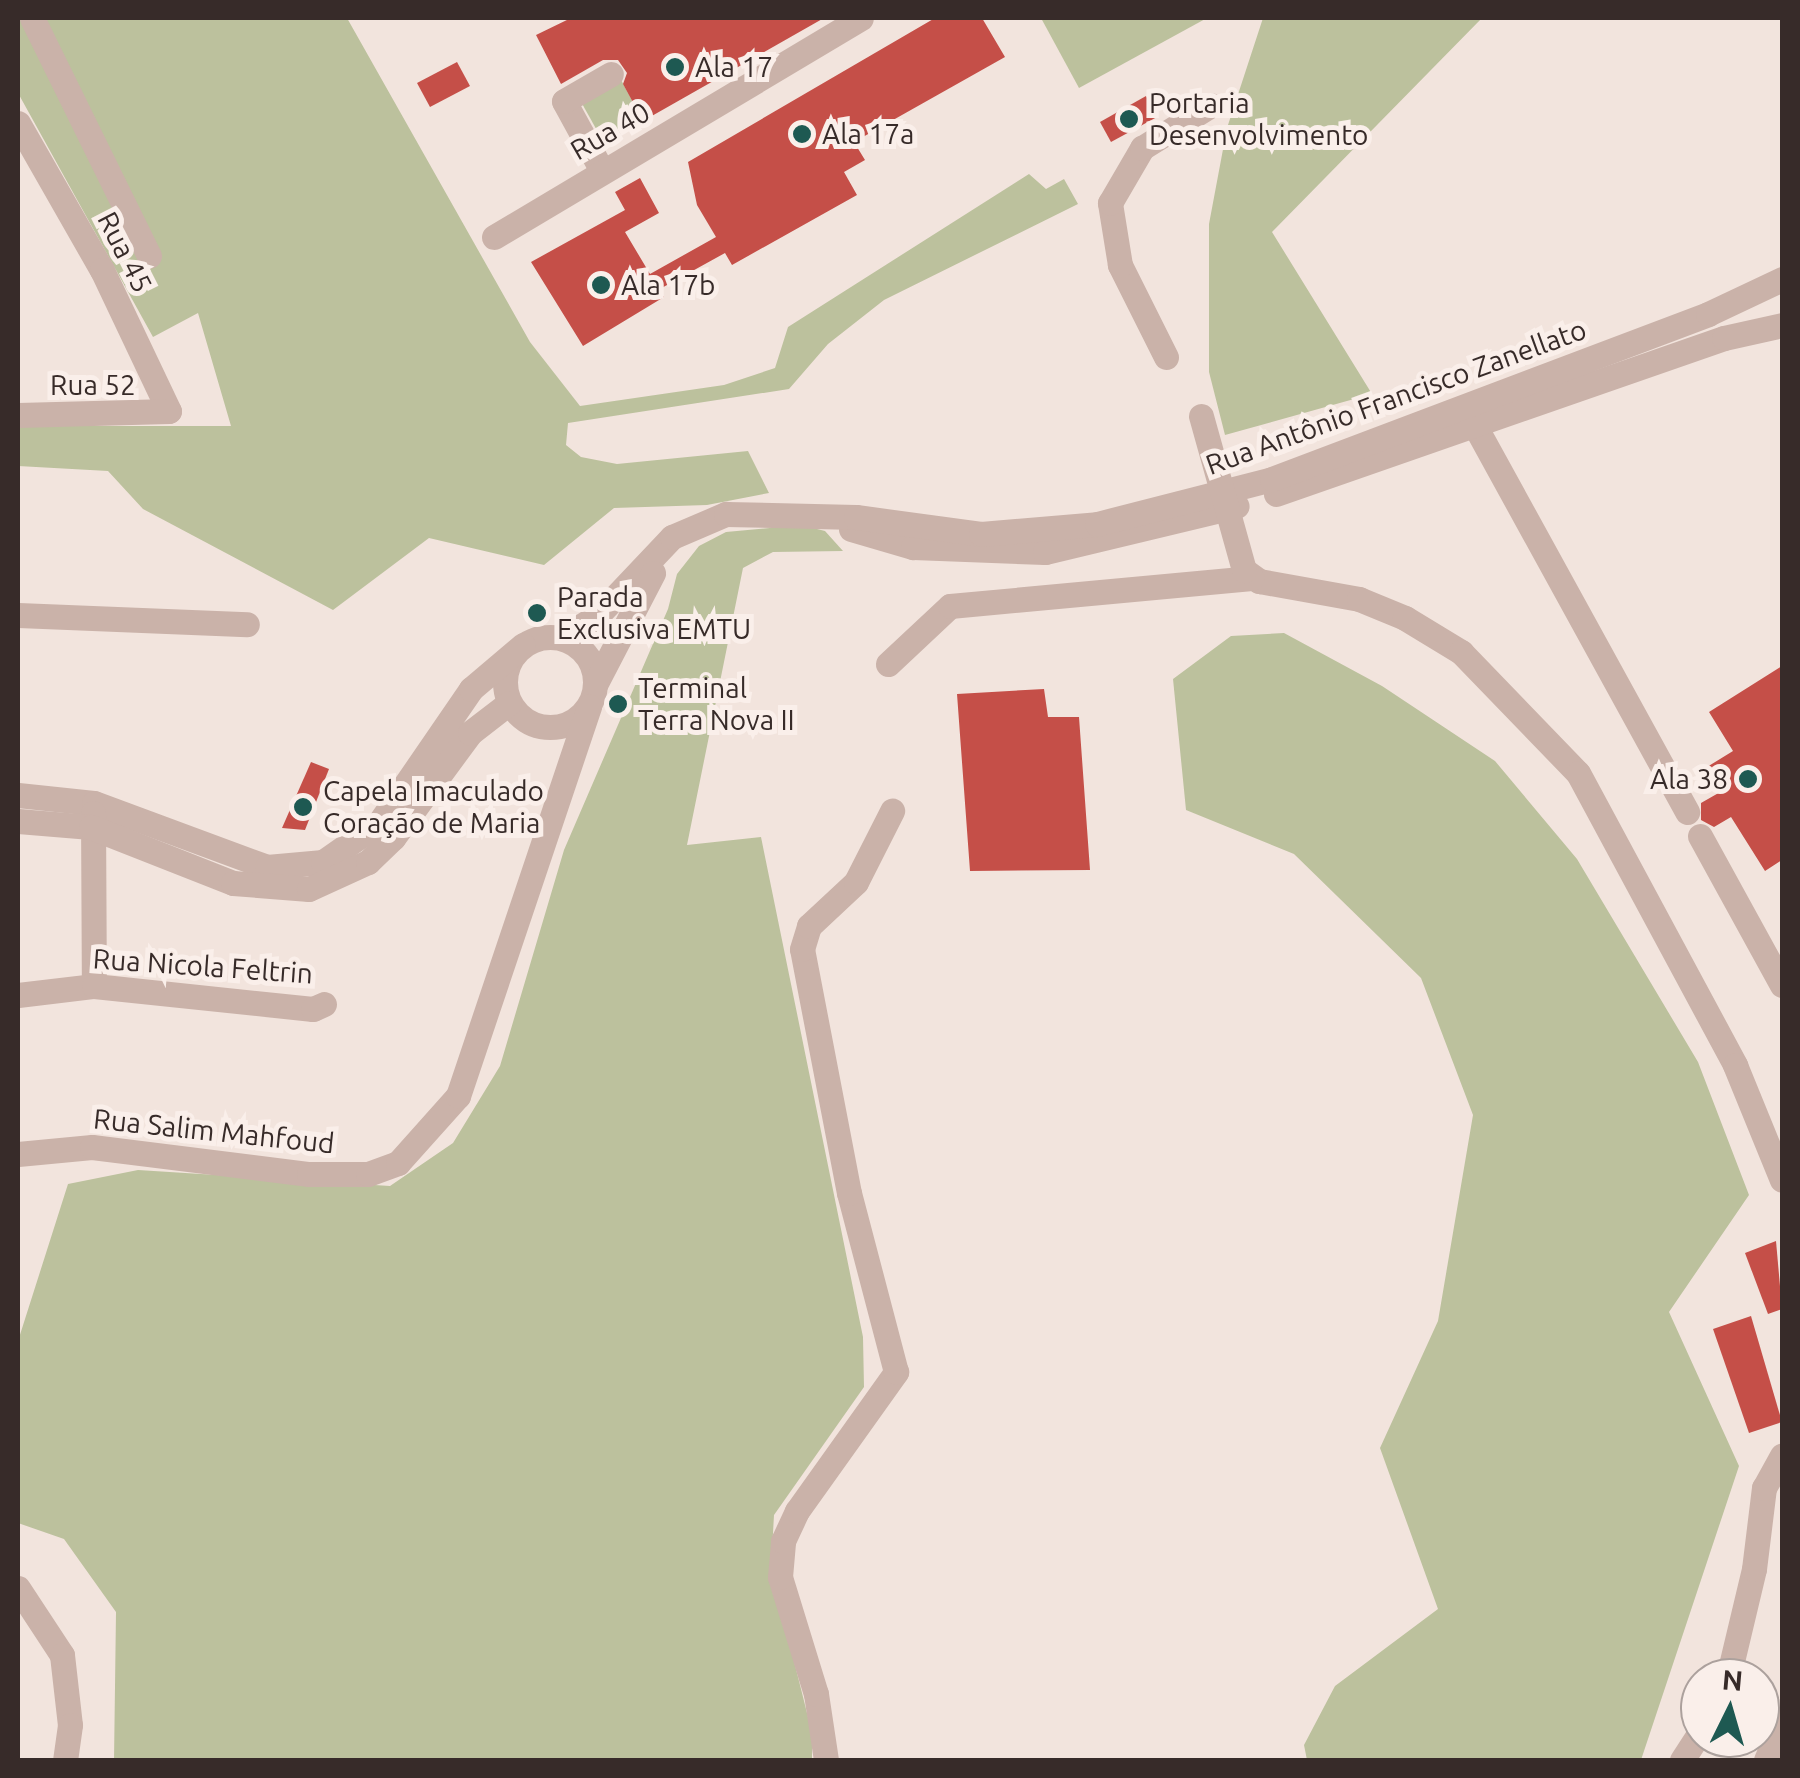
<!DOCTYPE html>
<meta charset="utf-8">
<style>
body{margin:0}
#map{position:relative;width:1800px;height:1778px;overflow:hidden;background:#f2e4dd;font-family:Ubuntu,sans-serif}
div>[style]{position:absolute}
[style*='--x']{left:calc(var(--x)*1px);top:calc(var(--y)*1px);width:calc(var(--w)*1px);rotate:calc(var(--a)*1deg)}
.green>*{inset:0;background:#bcc19d}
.building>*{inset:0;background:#c54f48}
.minor>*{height:25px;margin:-12.5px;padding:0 12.5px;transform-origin:12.5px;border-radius:12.5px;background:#cab2a9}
.minor>.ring{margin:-12.5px;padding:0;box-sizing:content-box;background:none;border:25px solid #cab2a9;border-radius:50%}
.minor-bridge>*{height:25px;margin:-12.5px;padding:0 12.5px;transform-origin:12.5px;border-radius:12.5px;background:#cab2a9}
.dots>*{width:28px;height:28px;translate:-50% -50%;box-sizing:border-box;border:5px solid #faefea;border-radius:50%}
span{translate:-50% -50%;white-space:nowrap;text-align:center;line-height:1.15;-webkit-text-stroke:10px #faefea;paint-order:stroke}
.poi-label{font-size:28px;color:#372b29}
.left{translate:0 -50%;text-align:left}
.right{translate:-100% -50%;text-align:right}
.street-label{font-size:28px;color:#372b29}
.frame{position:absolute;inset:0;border:20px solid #372b29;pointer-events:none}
.north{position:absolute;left:1680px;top:1658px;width:100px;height:100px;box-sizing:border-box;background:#faefea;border:2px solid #aca19d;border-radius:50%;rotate:5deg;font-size:28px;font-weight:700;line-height:40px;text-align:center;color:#372b29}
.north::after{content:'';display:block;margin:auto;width:35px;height:45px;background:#1e5952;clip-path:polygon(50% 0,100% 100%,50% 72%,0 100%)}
</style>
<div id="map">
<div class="green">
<div style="clip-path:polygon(18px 18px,347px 18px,530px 342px,580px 406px,724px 385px,775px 368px,788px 327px,1029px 174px,1046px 189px,1064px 179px,1078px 204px,884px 300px,828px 344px,789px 389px,568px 423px,566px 445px,581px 457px,617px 464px,748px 451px,769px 493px,707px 505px,614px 508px,544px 565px,429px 538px,333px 610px,143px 509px,108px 471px,18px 466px,18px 426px,231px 426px,198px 313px,153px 337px,18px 93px)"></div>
<div style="clip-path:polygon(1041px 18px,1207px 18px,1079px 88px)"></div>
<div style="clip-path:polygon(1263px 18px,1482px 18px,1272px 232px,1372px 394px,1225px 435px,1209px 372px,1209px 224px,1227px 128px)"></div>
<div style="clip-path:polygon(620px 78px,643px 121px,604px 143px,580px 100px)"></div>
<div style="clip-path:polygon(801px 525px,825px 531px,843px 551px,773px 552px,743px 568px,687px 845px,761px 837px,863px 1337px,864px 1387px,774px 1515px,771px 1569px,812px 1733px,812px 1760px,114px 1760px,116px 1612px,64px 1539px,18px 1523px,18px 1341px,68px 1184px,138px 1170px,390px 1186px,453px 1143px,500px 1066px,564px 850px,668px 609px,677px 574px,699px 546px,726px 532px)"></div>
<div style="clip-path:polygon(1284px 633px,1382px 686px,1495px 761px,1577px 859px,1698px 1062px,1749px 1195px,1669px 1312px,1739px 1466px,1641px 1760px,1307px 1760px,1304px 1745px,1335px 1686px,1438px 1609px,1380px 1448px,1438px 1321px,1473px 1115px,1421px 978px,1294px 854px,1186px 810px,1173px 679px,1231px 636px)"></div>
</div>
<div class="building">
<div style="clip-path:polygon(571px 18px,824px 18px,643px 121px,623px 84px,627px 73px,618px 60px,603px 60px,561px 84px,536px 35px)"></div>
<div style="clip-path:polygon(935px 18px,982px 18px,1005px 57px,854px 142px,865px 160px,844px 172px,857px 195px,732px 265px,725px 253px,658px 290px,664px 297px,583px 346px,531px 262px,625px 210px,615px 192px,640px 178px,659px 213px,625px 232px,650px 274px,716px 237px,697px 205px,688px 162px)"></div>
<div style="clip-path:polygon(457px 62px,470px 86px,430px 107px,417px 83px)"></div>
<div style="clip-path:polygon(1146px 96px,1157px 117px,1111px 142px,1100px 122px)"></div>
<div style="clip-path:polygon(1782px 666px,1782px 860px,1765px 871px,1731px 817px,1714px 827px,1701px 820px,1701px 803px,1722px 791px,1707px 767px,1733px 751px,1709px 712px)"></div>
<div style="clip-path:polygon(1044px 689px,1048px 717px,1079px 717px,1090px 870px,970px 871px,957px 694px)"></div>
<div style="clip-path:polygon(311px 762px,329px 769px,305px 830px,282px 828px)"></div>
<div style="clip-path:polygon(1776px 1241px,1782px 1309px,1768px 1314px,1745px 1253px)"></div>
<div style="clip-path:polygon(1751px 1316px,1782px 1422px,1749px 1433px,1713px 1329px)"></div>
</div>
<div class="minor">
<div style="--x:32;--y:18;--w:265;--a:63.8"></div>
<div style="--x:18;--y:123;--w:169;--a:60.3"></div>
<div style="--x:102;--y:270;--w:156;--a:64.6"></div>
<div style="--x:169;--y:411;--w:151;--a:178.5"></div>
<div style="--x:601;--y:169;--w:77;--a:-118.6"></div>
<div style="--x:564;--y:101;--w:54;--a:-29.9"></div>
<div style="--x:494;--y:237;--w:427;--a:-30.8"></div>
<div style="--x:1166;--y:357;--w:103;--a:-116.6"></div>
<div style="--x:1120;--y:265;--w:63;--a:-99.2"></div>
<div style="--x:1110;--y:203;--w:64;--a:-59.8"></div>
<div style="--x:1142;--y:148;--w:81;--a:-31.9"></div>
<div style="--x:1469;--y:415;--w:453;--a:61.2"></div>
<div style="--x:1276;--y:494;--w:474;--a:-19.2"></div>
<div style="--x:1724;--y:338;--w:59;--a:-12.6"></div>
<div style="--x:851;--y:529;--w:65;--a:16.2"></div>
<div style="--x:913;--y:547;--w:132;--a:2.2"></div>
<div style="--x:1045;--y:552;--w:197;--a:-13.5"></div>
<div style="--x:1244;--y:570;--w:19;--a:36"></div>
<div style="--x:1259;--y:581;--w:102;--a:10.2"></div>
<div style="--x:1359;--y:599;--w:50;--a:22.4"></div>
<div style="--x:1405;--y:618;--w:66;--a:31.3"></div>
<div style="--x:1461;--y:652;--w:168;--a:46"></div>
<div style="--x:1578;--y:773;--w:332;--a:61.7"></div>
<div style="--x:1735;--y:1065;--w:124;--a:67.8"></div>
<div style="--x:18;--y:615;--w:229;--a:2.3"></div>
<div class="ring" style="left:505px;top:637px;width:65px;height:65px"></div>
<div style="--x:562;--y:638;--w:41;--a:-32.2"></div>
<div style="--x:597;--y:616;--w:109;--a:-46.5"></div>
<div style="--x:672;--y:537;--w:59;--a:-23.1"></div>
<div style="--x:726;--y:514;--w:130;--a:1.3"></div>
<div style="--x:856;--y:517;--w:126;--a:7.7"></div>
<div style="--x:981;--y:534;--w:116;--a:-4.9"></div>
<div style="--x:1097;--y:524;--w:181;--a:-14.4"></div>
<div style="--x:1272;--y:479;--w:466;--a:-20.7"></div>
<div style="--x:1708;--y:314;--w:82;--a:-25.3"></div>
<div style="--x:888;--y:664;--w:85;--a:-43.1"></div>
<div style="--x:950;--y:606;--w:303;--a:-5.3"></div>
<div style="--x:596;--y:683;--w:124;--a:-62.6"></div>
<div style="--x:18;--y:795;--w:76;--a:6"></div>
<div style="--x:94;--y:803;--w:184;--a:20.3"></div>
<div style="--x:267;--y:867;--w:56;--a:-5.1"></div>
<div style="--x:323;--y:862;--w:68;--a:-34.9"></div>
<div style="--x:379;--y:823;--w:163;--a:-55.5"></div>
<div style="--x:471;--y:689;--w:68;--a:-40.2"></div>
<div style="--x:93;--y:813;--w:173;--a:89.7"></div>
<div style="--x:18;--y:821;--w:73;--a:4.7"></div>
<div style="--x:91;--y:827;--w:153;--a:21.5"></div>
<div style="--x:233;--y:883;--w:76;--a:4.5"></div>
<div style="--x:309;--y:889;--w:65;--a:-24.6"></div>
<div style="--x:368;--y:862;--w:35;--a:-44"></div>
<div style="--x:393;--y:838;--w:130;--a:-53.7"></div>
<div style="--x:470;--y:733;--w:49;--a:-37.6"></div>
<div style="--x:1700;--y:836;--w:170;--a:61.2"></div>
<div style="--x:18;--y:995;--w:77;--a:-6.8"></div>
<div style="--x:94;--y:986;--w:220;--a:6"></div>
<div style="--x:313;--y:1009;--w:12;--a:-24"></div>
<div style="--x:18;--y:1154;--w:74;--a:-5.4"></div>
<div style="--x:92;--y:1147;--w:219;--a:7.1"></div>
<div style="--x:309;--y:1174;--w:59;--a:0"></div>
<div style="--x:368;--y:1174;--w:32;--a:-20"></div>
<div style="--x:398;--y:1163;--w:90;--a:-48.2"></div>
<div style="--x:458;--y:1096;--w:411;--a:-71.4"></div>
<div style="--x:18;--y:1588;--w:80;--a:56.7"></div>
<div style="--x:62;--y:1655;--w:70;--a:83.5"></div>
<div style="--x:70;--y:1725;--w:35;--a:98"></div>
<div style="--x:1728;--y:1678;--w:112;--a:-76.6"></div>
<div style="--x:1754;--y:1569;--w:82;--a:-83"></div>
<div style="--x:1764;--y:1488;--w:37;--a:-61"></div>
<div style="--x:826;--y:1760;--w:67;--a:-98.6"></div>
<div style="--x:816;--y:1694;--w:122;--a:-107.1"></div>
<div style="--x:780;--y:1577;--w:36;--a:-85"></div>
<div style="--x:783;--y:1541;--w:33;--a:-65"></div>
<div style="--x:797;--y:1511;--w:171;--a:-54.5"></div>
<div style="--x:896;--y:1372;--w:185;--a:-104.7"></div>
<div style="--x:849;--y:1193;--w:248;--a:-100.9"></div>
<div style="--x:802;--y:949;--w:24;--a:-73"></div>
<div style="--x:809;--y:926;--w:64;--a:-43.1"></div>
<div style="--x:856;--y:882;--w:80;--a:-63.1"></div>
<div style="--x:1682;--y:1760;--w:33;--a:-57"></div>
<div style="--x:1766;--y:1760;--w:42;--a:-67.7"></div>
</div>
<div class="minor-bridge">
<div style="--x:1201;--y:416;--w:160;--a:74.4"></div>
</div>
<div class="dots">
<div style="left:675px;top:67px;background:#1e5952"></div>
<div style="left:1129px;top:119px;background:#1e5952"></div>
<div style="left:802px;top:134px;background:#1e5952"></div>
<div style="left:601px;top:285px;background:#1e5952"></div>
<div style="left:537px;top:613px;background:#1e5952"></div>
<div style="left:618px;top:704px;background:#1e5952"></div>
<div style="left:1748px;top:779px;background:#1e5952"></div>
<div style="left:303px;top:807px;background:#1e5952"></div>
</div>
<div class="poi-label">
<span class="left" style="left:695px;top:67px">Ala 17</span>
<span class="left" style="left:1149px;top:119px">Portaria<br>Desenvolvimento</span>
<span class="left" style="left:822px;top:134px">Ala 17a</span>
<span class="left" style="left:621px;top:285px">Ala 17b</span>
<span class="left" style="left:557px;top:613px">Parada<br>Exclusiva EMTU</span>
<span class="left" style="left:638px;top:704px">Terminal<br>Terra Nova II</span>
<span class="right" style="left:1728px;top:779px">Ala 38</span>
<span class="left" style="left:323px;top:807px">Capela Imaculado<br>Coração de Maria</span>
</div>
<div class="street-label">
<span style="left:610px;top:131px;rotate:-30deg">Rua 40</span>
<span style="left:125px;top:252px;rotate:63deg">Rua 45</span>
<span style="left:93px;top:385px">Rua 52</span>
<span style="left:1396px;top:397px;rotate:-20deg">Rua Antônio Francisco Zanellato</span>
<span style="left:203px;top:966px;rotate:4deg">Rua Nicola Feltrin</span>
<span style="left:214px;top:1131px;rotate:6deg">Rua Salim Mahfoud</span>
</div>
<div class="frame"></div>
<div class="north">N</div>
</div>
